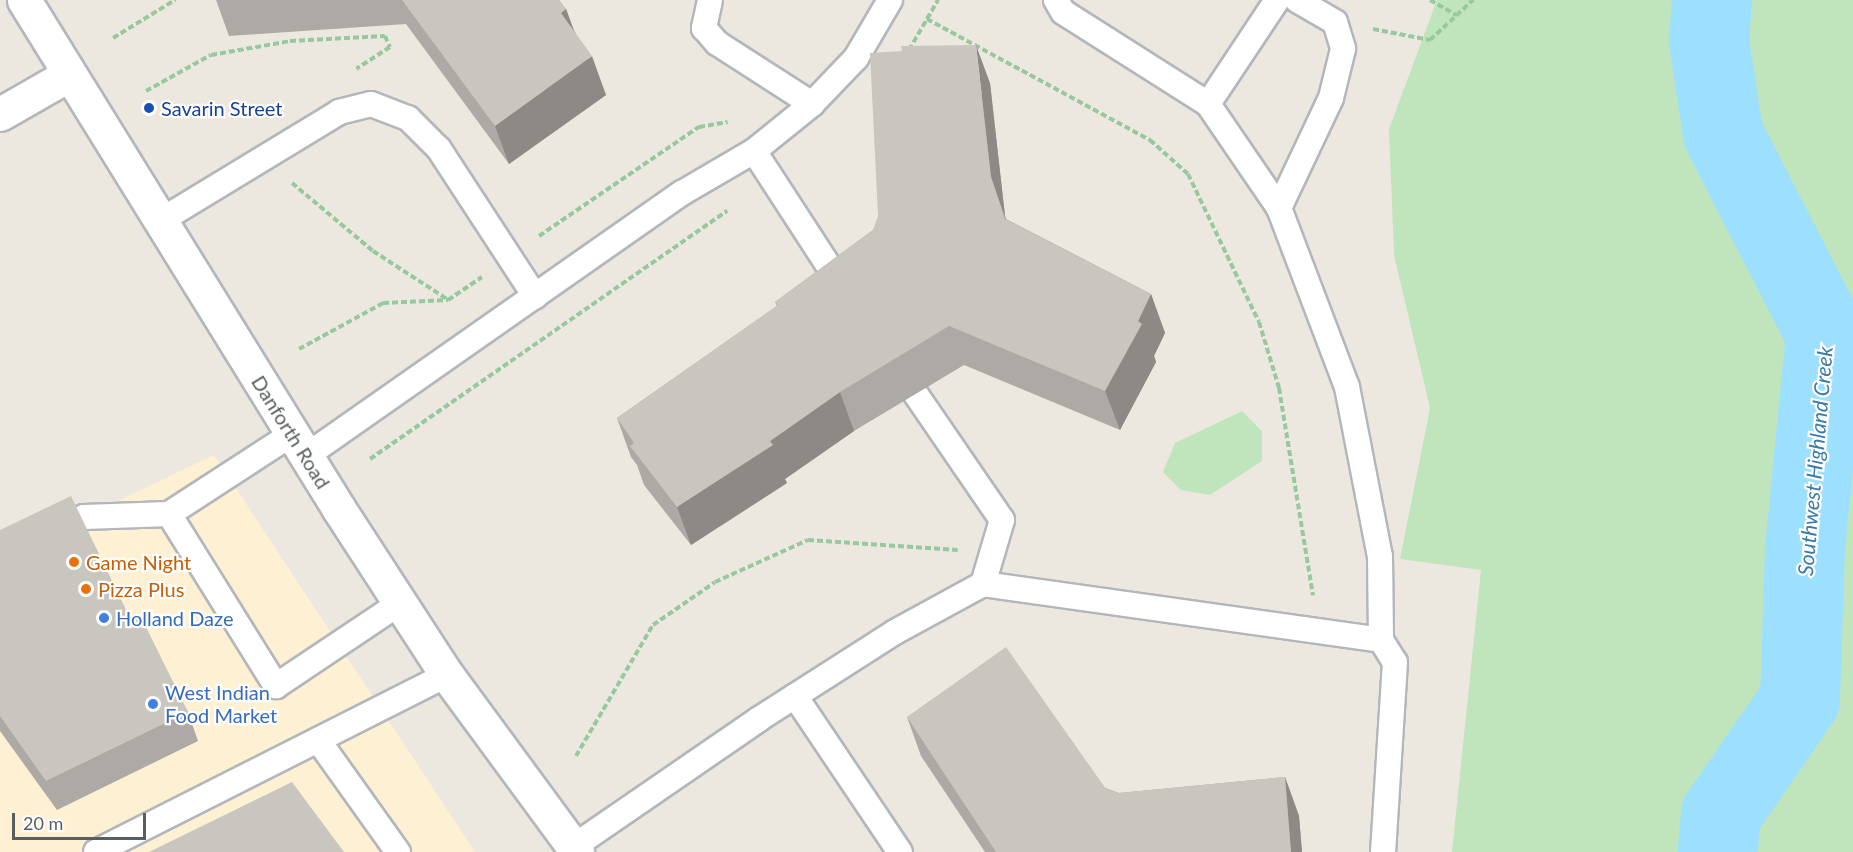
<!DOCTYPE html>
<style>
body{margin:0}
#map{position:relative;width:1853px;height:852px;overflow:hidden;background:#ece8e0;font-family:Lato,sans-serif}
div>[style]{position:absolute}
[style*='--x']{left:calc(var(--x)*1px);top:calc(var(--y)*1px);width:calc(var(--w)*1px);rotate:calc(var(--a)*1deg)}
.commercial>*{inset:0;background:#fef0d3}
.green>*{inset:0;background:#c0e5bc}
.river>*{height:80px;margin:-40px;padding:0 40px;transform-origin:40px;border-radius:40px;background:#9ddfff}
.path>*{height:4px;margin-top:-2px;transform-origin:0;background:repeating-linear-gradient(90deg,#97c89f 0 6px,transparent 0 9px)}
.roads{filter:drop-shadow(2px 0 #b3b7bb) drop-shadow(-2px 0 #b3b7bb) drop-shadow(0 2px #b3b7bb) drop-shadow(0 -2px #b3b7bb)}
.service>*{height:24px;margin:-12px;padding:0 12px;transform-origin:12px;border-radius:12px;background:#fff}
.minor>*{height:33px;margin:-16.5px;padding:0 16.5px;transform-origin:16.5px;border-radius:16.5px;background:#fff}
.secondary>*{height:33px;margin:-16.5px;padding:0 16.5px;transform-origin:16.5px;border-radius:16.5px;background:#fff}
.wall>*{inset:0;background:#ada9a4}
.shaded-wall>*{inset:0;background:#8d8a86}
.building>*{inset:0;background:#c9c5bf}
.dots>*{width:16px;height:16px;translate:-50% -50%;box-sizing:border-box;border:3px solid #fff;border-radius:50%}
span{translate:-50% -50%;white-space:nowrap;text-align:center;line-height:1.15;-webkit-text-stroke:4.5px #fff;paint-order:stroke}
.transit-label{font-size:20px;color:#164399}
.left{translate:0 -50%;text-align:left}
.street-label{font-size:20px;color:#595e61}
.food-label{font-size:20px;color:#c56008}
.shop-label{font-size:20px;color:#366cbe}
.water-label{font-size:21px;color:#397aa8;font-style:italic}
.scale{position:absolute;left:12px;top:813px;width:134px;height:27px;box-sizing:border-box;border:3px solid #595e61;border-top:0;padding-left:8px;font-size:18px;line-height:21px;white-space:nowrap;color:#595e61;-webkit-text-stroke:4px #fff;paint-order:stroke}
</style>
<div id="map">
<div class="commercial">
<div style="clip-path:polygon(214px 455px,475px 852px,0 852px,0 557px)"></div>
</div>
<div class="green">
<div style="clip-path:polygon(1437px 0,1853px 0,1853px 852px,1452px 852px,1481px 570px,1400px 559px,1430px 408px,1394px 255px,1389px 129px)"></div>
<div style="clip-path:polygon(1242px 411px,1262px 431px,1262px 461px,1210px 495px,1181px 490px,1163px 472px,1175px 443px)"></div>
</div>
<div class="river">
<div style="--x:1712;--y:0;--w:41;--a:94.2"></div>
<div style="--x:1709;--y:41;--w:94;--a:81.4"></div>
<div style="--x:1723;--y:134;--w:225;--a:62.8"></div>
<div style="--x:1826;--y:334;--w:215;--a:95.6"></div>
<div style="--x:1805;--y:548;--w:152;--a:91.9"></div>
<div style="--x:1800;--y:700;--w:139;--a:124.7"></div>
<div style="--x:1721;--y:814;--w:38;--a:95"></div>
</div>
<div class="path">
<div style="--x:1430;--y:0;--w:30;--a:30"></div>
<div style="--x:927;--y:19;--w:254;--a:28.5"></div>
<div style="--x:1150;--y:140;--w:51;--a:41.8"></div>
<div style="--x:1188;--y:174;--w:164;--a:64.4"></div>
<div style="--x:1259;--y:322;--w:69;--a:73.1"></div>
<div style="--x:1279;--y:388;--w:210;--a:80.7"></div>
<div style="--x:1373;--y:29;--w:58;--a:10.9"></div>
<div style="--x:1430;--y:40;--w:59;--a:-42.9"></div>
<div style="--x:113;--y:38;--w:73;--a:-31.5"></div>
<div style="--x:909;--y:50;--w:58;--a:-59.9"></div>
<div style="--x:146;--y:91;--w:74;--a:-29"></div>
<div style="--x:211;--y:55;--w:80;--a:-10"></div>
<div style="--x:290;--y:41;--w:95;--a:-3"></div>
<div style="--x:385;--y:36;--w:12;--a:66"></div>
<div style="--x:390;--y:47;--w:40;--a:147.1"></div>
<div style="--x:292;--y:183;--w:106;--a:40"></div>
<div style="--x:373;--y:251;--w:88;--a:33"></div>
<div style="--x:539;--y:236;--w:194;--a:-34.3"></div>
<div style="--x:699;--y:127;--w:29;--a:-10"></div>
<div style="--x:299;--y:349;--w:96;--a:-28.7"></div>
<div style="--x:383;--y:303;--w:65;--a:-2.6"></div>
<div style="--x:448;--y:300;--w:41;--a:-34.1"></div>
<div style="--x:370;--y:459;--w:435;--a:-34.8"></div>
<div style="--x:576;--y:756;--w:152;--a:-59.6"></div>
<div style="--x:653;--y:625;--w:75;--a:-34.7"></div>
<div style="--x:715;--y:582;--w:102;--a:-24.3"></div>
<div style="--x:808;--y:540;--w:150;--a:3.8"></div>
</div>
<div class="roads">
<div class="service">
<div style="--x:710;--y:0;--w:29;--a:102"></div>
<div style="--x:704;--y:28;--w:20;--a:49"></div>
<div style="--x:717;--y:43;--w:113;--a:32.7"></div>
<div style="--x:1056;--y:0;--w:14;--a:60"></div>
<div style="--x:1063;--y:12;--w:172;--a:32.4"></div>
<div style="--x:1277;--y:0;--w:125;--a:123.6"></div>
<div style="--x:1208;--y:104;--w:126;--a:55.7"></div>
<div style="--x:1297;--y:0;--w:44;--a:30.1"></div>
<div style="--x:1335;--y:22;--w:28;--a:73"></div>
<div style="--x:1343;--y:49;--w:50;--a:103.8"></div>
<div style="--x:1331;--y:98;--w:122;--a:115.3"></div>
<div style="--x:1279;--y:208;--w:191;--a:69.2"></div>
<div style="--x:1347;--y:387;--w:172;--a:79"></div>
<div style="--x:1380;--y:556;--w:84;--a:89.3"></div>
<div style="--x:754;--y:151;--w:167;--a:57"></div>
<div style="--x:160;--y:221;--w:210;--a:-31.3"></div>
<div style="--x:339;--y:112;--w:33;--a:-14"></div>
<div style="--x:371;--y:104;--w:40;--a:21"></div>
<div style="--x:408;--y:118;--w:44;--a:45"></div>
<div style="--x:439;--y:149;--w:176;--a:56.9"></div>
<div style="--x:915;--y:393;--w:154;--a:55.6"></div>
<div style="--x:1002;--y:520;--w:67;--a:106.5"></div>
<div style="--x:292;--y:434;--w:147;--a:147"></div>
<div style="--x:169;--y:514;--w:203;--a:58.1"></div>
<div style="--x:276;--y:686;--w:149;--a:-33.8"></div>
<div style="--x:306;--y:456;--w:459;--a:-35"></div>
<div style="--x:682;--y:193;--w:83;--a:-30.3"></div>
<div style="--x:754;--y:151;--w:75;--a:-39"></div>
<div style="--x:812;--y:104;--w:64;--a:-46.3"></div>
<div style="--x:856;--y:58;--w:67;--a:-59.6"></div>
<div style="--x:0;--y:559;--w:94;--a:-26.6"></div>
<div style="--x:84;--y:517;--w:85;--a:-2"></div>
<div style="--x:795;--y:696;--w:188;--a:56.1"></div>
<div style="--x:318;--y:740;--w:138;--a:54.5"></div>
<div style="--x:573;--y:847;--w:226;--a:-34.5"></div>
<div style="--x:759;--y:719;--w:161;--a:-32.6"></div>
<div style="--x:895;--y:632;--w:100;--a:-28.6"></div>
<div style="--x:983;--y:584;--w:402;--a:8"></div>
<div style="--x:1381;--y:640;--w:26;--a:58"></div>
<div style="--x:1395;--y:662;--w:190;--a:93.6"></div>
<div style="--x:96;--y:852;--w:393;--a:-26.8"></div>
</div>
<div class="minor">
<div style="--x:0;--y:114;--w:78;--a:-29.8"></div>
</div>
<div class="secondary">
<div style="--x:24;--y:0;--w:599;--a:58.25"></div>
<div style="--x:339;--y:509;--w:198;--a:57"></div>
<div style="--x:447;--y:675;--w:220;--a:53.7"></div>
</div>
</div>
<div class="wall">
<div style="clip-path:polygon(216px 0,559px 0,566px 9px,574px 30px,606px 95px,509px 164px,406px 24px,229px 36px)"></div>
<div style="clip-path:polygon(990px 83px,1005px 216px,1006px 219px,1151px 294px,1165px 333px,1154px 356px,1156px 362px,1120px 430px,964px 365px,854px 431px,785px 479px,787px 483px,691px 545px,644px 485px,637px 465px,631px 457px,617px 418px,777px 306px,775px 302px,873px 230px)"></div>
<div style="clip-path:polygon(0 530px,132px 622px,188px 712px,198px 741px,57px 810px,0 731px)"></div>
<div style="clip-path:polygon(907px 717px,1119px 793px,1285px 777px,1299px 816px,1302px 852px,985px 852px,921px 756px)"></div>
</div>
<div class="shaded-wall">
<div style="clip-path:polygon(566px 9px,580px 48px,561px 13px)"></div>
<div style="clip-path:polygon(976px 45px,990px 83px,1005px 216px,1019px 257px,991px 177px)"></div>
<div style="clip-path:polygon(592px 56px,606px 95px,509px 164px,495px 126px)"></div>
<div style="clip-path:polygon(1151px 294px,1165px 333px,1154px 356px,1156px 362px,1120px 430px,1105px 391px)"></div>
<div style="clip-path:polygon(840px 392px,854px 431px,785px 479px,787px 483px,691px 545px,677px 507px)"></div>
<div style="clip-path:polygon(1285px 777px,1299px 816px,1302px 852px,1291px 852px)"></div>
</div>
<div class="building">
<div style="clip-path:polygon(402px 0,559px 0,566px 9px,561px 13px,592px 56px,495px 126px)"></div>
<div style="clip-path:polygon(976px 45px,991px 177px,1005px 219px,1151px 294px,1138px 321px,1142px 324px,1105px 391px,949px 326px,840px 392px,770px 441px,773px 445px,677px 507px,630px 446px,634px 443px,617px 418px,778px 305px,775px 302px,873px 230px,878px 216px,870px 53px,902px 51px,901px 46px)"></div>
<div style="clip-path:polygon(71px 496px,132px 622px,141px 617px,188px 712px,46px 781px,0 716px,0 530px)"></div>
<div style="clip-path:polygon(1006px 647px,1106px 789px,1119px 793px,1285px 777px,1291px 852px,996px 852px,907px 717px)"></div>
<div style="clip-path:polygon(292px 782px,344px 852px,149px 852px)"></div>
</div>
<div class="dots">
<div style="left:149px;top:108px;background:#1a4fb4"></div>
<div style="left:74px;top:562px;background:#e8710a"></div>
<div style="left:86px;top:589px;background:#e8710a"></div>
<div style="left:104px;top:618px;background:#3f7fe0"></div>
<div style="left:153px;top:704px;background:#3f7fe0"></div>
</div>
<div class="transit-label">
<span class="left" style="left:161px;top:108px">Savarin Street</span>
</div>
<div class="street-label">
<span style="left:291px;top:432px;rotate:58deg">Danforth Road</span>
</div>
<div class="food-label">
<span class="left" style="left:86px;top:562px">Game Night</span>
<span class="left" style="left:98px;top:589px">Pizza Plus</span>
</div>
<div class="shop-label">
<span class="left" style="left:116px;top:618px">Holland Daze</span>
<span class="left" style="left:165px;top:704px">West Indian<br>Food Market</span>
</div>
<div class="water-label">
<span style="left:1815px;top:461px;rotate:-85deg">Southwest Highland Creek</span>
</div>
<div class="scale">20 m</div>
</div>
